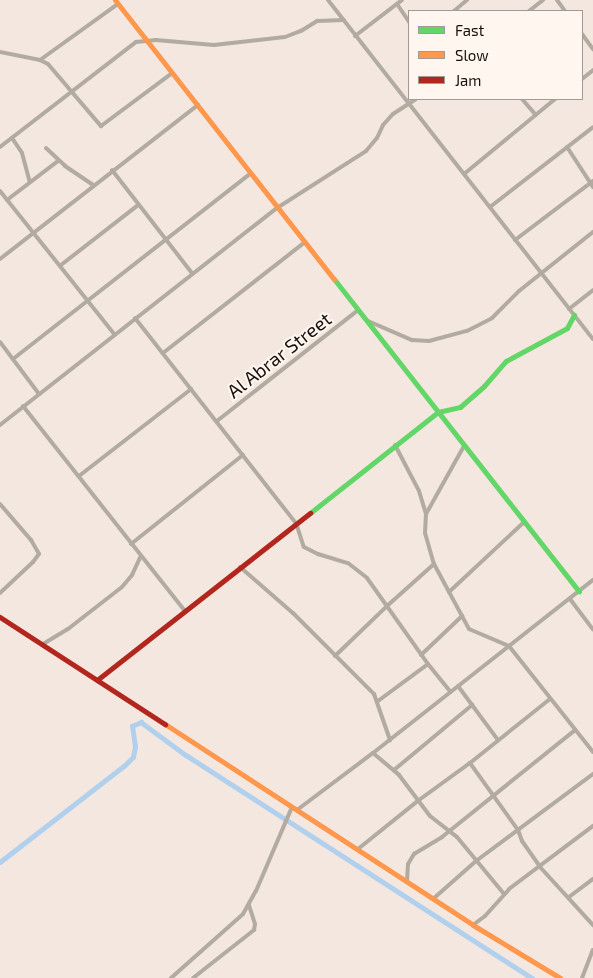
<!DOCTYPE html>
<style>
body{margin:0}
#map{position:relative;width:593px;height:978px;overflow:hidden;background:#f3e7df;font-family:"Exo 2",sans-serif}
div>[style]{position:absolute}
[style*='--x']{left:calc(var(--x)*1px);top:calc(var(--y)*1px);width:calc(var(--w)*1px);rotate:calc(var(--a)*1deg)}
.canal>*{height:4.5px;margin:-2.25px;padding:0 2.25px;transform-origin:2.25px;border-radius:2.25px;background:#b1d0ee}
.street>*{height:4px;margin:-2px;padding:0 2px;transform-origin:2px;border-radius:2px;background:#b2aba0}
.fast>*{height:5px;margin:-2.5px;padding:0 2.5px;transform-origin:2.5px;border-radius:2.5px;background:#63d668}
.slow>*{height:5px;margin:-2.5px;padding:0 2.5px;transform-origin:2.5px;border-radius:2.5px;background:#ff974d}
.jam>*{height:5px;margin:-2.5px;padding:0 2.5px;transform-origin:2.5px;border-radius:2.5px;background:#b3261e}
span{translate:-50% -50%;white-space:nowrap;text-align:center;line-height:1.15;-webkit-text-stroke:4px #fff6f0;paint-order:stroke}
.street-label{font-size:19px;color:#17100b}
.legend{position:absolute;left:408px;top:10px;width:175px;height:90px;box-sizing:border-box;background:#fff6f0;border:1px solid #a29a94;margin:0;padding:6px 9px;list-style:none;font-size:15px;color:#17100b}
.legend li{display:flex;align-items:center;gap:10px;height:25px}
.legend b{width:25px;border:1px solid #a29a94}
</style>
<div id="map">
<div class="canal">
<div style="--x:0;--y:862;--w:158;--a:-37.8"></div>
<div style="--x:125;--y:765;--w:11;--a:-45"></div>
<div style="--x:133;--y:757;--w:10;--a:-79"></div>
<div style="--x:135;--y:747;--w:21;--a:-98"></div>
<div style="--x:132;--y:726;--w:10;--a:-24"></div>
<div style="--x:141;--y:722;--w:56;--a:36.3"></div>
<div style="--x:186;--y:755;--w:412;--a:32.8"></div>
</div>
<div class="street">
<div style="--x:328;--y:0;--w:430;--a:52"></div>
<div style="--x:557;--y:0;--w:14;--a:54"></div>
<div style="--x:397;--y:4;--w:22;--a:56"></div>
<div style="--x:454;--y:11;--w:17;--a:-40"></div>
<div style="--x:529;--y:11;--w:18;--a:-38"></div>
<div style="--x:582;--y:34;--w:19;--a:54"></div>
<div style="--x:355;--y:36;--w:59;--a:-37.5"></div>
<div style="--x:0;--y:52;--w:41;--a:11.3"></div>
<div style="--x:40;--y:60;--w:9;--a:27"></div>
<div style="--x:48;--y:64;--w:82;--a:49.5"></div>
<div style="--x:101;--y:126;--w:89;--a:-36.7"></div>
<div style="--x:40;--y:60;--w:96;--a:-35.7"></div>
<div style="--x:582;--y:79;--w:14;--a:-39"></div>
<div style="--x:522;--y:99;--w:21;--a:49"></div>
<div style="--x:12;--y:138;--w:18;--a:56"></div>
<div style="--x:22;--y:153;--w:30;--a:75"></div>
<div style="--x:0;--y:147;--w:172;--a:-37.7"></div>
<div style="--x:136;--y:42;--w:20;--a:-6"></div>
<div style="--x:156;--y:40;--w:58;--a:4.9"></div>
<div style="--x:214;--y:45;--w:71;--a:-6.4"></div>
<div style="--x:285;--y:37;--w:17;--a:-21"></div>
<div style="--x:301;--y:31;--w:19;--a:-32"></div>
<div style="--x:317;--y:21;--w:27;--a:-2"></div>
<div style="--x:567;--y:147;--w:48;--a:57"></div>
<div style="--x:46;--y:148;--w:26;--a:43"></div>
<div style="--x:65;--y:166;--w:34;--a:34"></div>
<div style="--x:112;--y:170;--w:130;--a:52.2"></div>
<div style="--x:464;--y:174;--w:118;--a:-39.5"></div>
<div style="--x:0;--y:191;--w:183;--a:51.4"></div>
<div style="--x:7;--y:200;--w:64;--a:-37.4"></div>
<div style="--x:490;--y:207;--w:130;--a:-37.8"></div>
<div style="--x:515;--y:240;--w:98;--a:-37.1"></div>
<div style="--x:0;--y:259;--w:251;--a:-37.9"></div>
<div style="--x:61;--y:265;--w:98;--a:-37.9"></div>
<div style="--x:569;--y:309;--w:31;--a:-38"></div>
<div style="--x:135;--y:318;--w:261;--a:51.9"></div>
<div style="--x:296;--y:523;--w:25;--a:72"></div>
<div style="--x:304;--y:547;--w:16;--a:27"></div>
<div style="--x:318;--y:554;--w:31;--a:17"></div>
<div style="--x:348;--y:563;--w:24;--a:38"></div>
<div style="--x:367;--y:578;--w:105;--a:54.7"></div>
<div style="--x:428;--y:664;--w:36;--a:51"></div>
<div style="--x:368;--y:321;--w:48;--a:23.4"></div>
<div style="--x:412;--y:340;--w:17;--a:3"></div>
<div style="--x:429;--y:341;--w:39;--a:-15"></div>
<div style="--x:467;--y:331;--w:28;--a:-27"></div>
<div style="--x:492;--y:318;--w:38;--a:-45"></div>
<div style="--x:519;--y:291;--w:95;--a:-38.6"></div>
<div style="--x:0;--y:342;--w:65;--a:53.1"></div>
<div style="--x:163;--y:353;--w:180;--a:-38"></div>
<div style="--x:13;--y:359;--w:302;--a:-38"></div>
<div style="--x:23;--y:406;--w:260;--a:51.7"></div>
<div style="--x:217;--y:421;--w:179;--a:-38.2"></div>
<div style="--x:0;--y:425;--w:352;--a:-38.1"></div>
<div style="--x:277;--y:208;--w:106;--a:-32.6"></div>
<div style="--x:366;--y:151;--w:17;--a:-50"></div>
<div style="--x:377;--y:138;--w:14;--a:-65"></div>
<div style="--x:383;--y:125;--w:15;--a:-48"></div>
<div style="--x:393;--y:114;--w:27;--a:-33"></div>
<div style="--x:395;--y:445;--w:52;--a:62.4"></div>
<div style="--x:419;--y:491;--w:24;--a:73"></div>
<div style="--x:464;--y:446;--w:78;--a:119.2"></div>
<div style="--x:426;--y:514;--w:19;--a:93"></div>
<div style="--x:425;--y:533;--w:32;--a:74"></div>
<div style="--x:434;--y:564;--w:74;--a:61.7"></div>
<div style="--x:469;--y:629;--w:43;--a:23"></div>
<div style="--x:509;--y:646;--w:135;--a:51.6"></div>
<div style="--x:79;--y:476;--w:142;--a:-37.8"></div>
<div style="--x:0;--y:504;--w:48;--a:49.3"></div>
<div style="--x:31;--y:540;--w:16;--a:60"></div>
<div style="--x:39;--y:554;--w:10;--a:127"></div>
<div style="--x:33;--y:562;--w:45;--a:136.8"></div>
<div style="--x:131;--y:544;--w:143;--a:-38.5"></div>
<div style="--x:240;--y:567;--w:70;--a:41"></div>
<div style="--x:293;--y:613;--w:115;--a:45"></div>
<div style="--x:374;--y:694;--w:49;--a:70.8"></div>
<div style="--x:449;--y:592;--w:103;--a:-43"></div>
<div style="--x:570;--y:599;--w:38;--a:53"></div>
<div style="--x:43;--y:644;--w:29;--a:-31"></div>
<div style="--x:68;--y:629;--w:68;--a:-37.9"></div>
<div style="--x:122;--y:587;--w:16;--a:-50"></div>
<div style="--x:132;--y:575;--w:21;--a:-65"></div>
<div style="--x:421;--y:655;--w:57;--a:-43.6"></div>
<div style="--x:335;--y:656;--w:72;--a:-43.9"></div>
<div style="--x:387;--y:606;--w:63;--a:-41.8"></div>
<div style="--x:458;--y:686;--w:67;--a:53.5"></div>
<div style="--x:378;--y:701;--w:62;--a:-36.5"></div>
<div style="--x:373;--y:753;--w:34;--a:40"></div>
<div style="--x:399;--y:775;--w:51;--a:52.9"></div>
<div style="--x:430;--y:816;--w:34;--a:38"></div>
<div style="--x:457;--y:837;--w:74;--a:50.5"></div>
<div style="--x:470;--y:763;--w:82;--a:54.4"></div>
<div style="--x:518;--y:830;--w:12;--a:70"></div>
<div style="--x:522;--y:841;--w:32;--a:55"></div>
<div style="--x:540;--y:867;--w:79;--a:47.6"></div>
<div style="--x:394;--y:770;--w:102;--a:-39.8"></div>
<div style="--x:297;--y:810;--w:95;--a:-36.9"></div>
<div style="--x:373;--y:753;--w:280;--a:-38.2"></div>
<div style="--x:358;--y:849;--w:78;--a:-38.8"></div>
<div style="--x:419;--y:800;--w:63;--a:-36"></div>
<div style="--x:470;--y:763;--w:102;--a:-38.7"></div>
<div style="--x:407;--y:882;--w:18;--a:-87"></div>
<div style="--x:408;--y:864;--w:12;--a:-59"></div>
<div style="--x:414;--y:854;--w:33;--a:-31"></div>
<div style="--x:442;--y:837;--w:171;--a:-38.8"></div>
<div style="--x:569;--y:897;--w:30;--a:-37"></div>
<div style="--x:433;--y:899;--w:57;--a:-41.5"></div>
<div style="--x:476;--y:861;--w:146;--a:-36.6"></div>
<div style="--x:473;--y:925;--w:15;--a:-37"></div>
<div style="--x:485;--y:916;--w:36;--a:-48"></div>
<div style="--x:509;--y:889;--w:105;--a:-36.9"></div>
<div style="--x:171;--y:978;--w:96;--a:-41.6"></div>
<div style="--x:243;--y:914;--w:26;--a:-61"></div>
<div style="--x:256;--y:891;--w:91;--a:-66.8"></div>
<div style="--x:193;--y:978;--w:78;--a:-38.2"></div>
<div style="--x:254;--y:930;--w:6;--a:-81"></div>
<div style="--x:255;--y:924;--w:20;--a:-108"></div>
<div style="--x:582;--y:978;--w:30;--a:-69"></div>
</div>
<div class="fast">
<div style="--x:334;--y:279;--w:397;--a:51.9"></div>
<div style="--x:310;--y:513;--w:163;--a:-38.3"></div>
<div style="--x:438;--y:412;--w:23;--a:-13"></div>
<div style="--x:460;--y:407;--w:32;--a:-41"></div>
<div style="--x:484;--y:386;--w:33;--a:-49"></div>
<div style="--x:506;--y:361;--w:69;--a:-28.4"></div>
<div style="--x:567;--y:328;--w:15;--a:-62"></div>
</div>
<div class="slow">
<div style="--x:115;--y:0;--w:355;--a:51.9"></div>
<div style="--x:165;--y:724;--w:368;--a:33.1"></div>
<div style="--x:473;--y:925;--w:102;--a:31.3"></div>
</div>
<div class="jam">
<div style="--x:0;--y:617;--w:197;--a:33"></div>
<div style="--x:97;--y:680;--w:271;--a:-38.1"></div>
</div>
<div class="street-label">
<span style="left:279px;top:355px;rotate:-38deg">Al Abrar Street</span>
</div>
<ul class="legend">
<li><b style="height:6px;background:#63d668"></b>Fast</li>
<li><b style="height:6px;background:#ff974d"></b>Slow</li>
<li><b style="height:6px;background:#b3261e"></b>Jam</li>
</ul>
</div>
